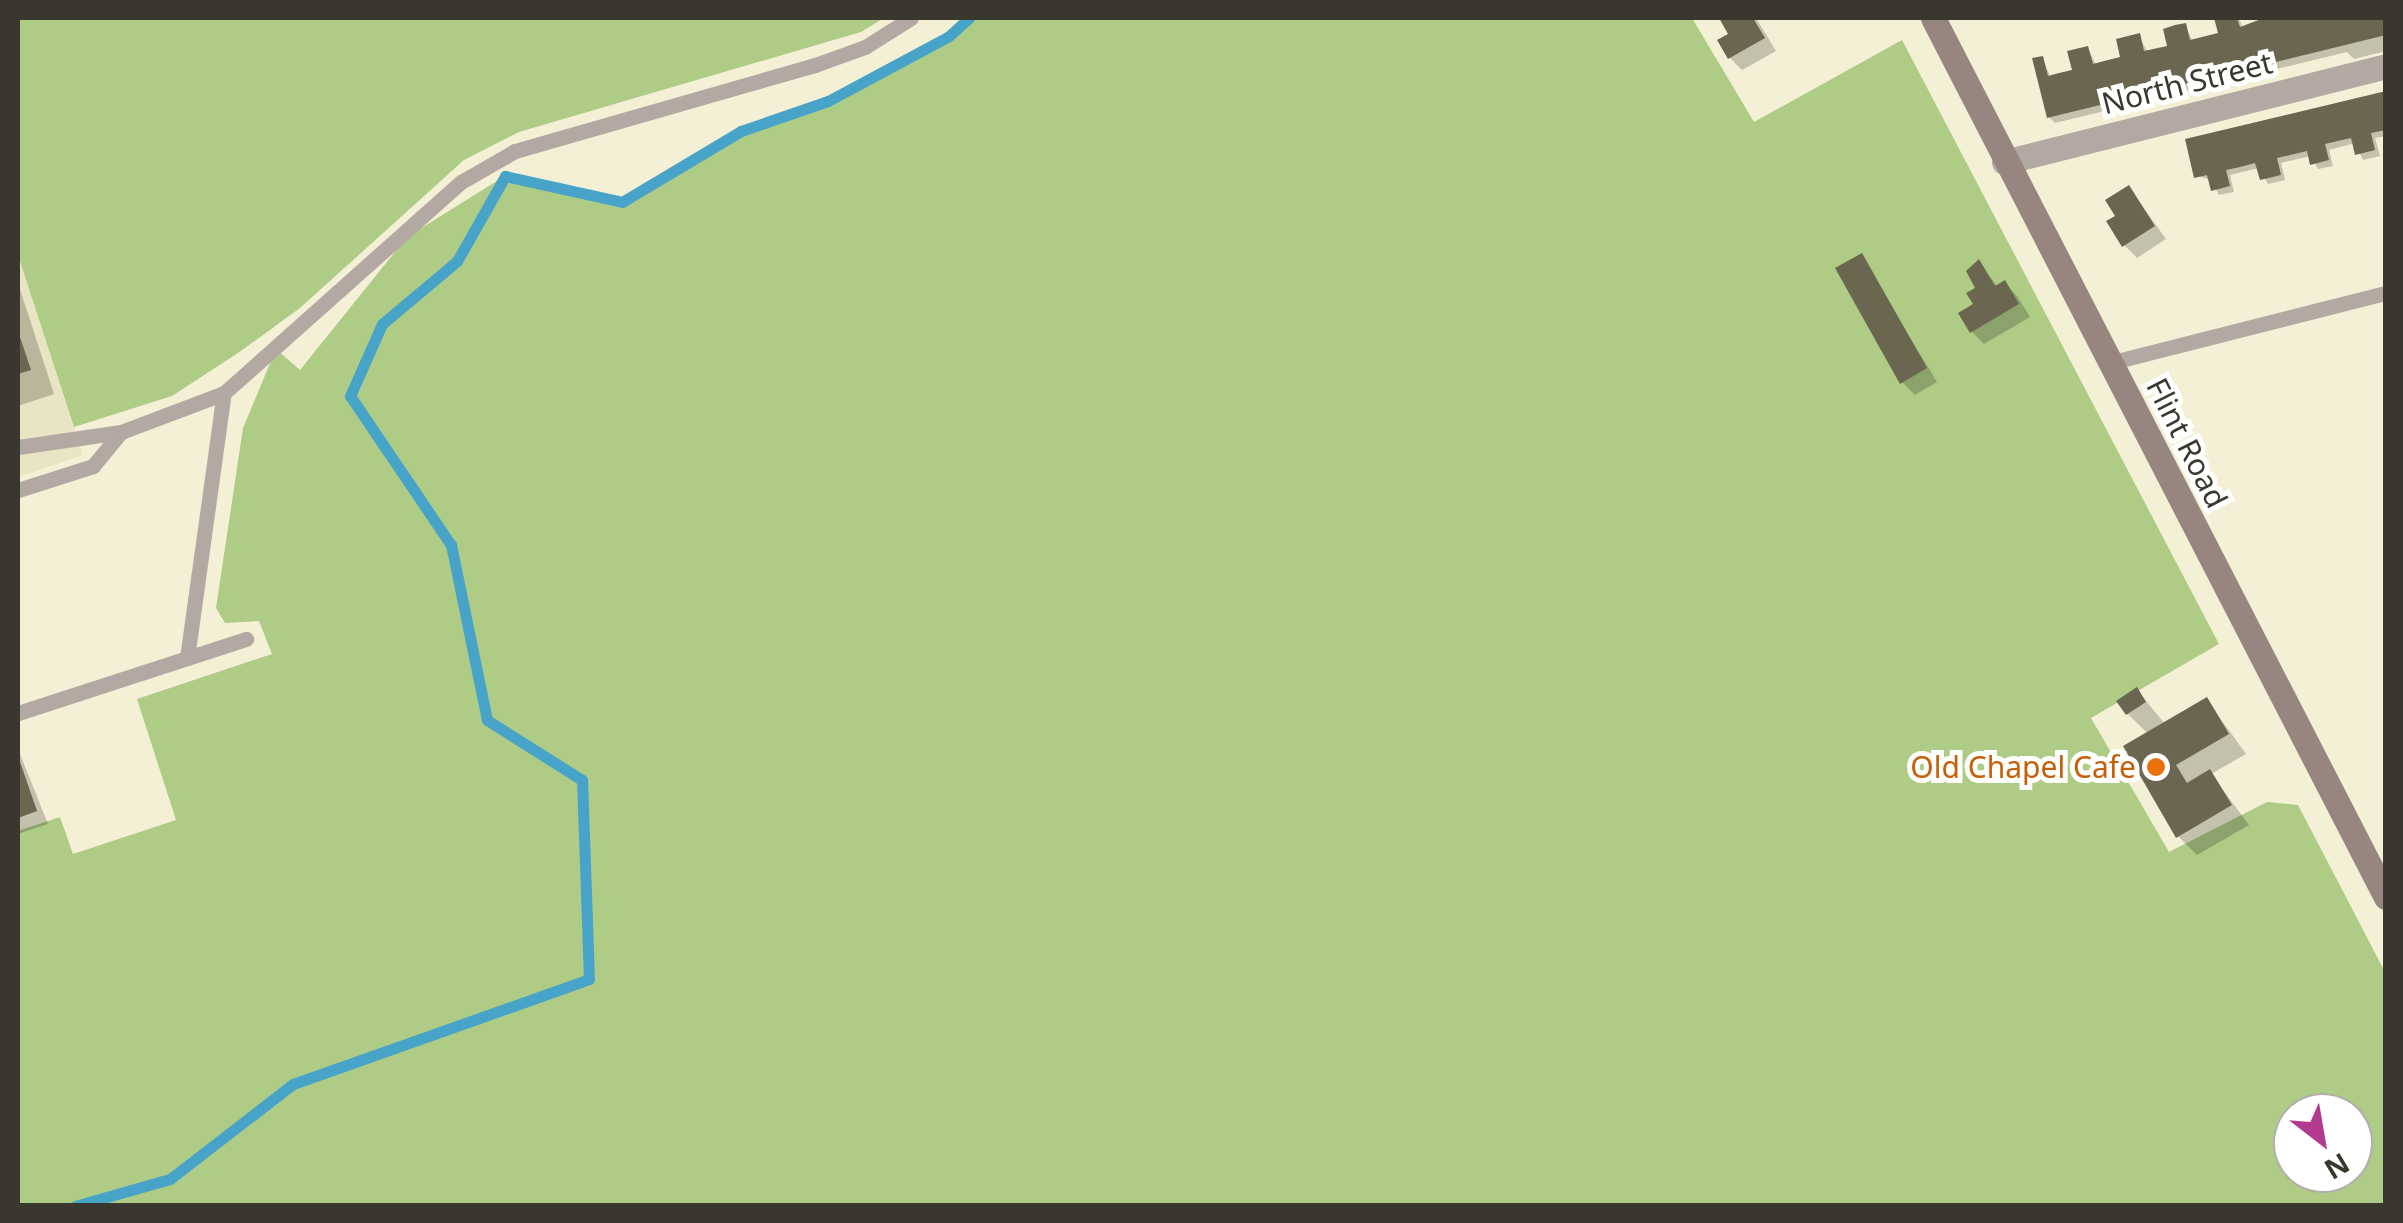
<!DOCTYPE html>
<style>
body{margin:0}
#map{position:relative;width:2403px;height:1223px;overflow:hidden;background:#f4f0d6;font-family:"Noto Sans",sans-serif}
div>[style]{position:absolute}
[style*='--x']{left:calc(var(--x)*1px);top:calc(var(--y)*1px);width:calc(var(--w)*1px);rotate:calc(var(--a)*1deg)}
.built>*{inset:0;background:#e9e4c3}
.green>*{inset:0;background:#aecc86}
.shadow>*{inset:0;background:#0003}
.stream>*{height:11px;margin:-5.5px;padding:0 5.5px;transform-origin:5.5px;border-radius:5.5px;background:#47a4c8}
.building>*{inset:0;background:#6a6650}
.service>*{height:15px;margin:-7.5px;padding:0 7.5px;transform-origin:7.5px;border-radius:7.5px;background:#b4a8a3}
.minor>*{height:25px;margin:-12.5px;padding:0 12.5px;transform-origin:12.5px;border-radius:12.5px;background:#b4a8a3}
.secondary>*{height:25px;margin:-12.5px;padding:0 12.5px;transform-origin:12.5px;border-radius:12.5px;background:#97867f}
.dots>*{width:28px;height:28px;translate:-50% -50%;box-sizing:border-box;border:5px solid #fff;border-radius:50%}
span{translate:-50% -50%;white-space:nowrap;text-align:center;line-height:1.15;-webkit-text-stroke:10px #fff;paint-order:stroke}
.street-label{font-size:30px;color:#3a382e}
.food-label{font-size:30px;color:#c56008}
.right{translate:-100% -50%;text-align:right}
.frame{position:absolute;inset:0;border:20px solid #3a382e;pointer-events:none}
.north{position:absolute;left:2273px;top:1093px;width:100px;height:100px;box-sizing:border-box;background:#fff;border:2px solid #b0afab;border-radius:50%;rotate:149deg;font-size:28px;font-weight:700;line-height:40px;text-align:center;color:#3a382e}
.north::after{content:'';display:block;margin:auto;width:35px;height:45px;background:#b23b90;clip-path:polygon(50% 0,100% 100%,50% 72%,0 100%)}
</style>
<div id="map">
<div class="built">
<div style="clip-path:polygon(18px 255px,83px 455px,18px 477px)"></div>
</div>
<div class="green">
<div style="clip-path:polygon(18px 18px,884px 18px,861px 32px,519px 132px,464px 160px,300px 308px,238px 353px,172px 396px,74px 427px,18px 255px)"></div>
<div style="clip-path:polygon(evenodd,969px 18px,1692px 18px,1754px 122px,1902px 40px,2219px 644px,2091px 718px,2169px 852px,2267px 802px,2298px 805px,2385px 972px,2385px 1205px,18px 1205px,18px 831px,60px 817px,73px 854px,176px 820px,137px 699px,272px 654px,259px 621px,225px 623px,216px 608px,243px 428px,276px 349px,300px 370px,407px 237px,505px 176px,622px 202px,741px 131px,828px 101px,949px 36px,969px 18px,2293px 1113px,2353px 1113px,2353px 1173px,2293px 1173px,2293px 1113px)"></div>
</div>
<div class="shadow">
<div style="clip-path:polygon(1721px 18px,1756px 18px,1776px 51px,1742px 70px,1730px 58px,1731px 34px)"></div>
<div style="clip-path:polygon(2217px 18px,2239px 18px,2243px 29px,2268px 23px,2267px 18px,2386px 18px,2386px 51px,2354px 59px,2347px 52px,2055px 123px,2049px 117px,2042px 58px,2051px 78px,2075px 72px,2088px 48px,2096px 65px,2123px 59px,2139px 36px,2148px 53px,2171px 48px,2185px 26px,2193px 42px,2221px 35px)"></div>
<div style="clip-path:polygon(2386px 94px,2386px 136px,2375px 138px,2380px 156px,2363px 160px,2355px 143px,2329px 150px,2333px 166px,2318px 169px,2311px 156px,2281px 163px,2285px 180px,2268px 184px,2259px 168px,2230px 175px,2234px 192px,2219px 195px,2211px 180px,2197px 176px)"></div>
<div style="clip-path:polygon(2129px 188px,2166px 239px,2137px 258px,2124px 245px,2119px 217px)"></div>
<div style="clip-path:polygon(1861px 256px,1937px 382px,1915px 395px,1902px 382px)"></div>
<div style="clip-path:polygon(1979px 263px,1998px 287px,2005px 283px,2017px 296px,2030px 317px,1984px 344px,1972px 332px)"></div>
<div style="clip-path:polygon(18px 283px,54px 394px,18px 406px)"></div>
<div style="clip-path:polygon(2137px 690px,2165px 724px,2207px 700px,2246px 754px,2211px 774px,2249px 825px,2197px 855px,2178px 836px,2148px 734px,2128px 714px)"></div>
<div style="clip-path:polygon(18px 749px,48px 824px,18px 834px)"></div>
</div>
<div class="stream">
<div style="--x:75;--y:1206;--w:99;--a:-15.9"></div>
<div style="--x:170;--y:1179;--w:155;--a:-37.7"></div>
<div style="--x:293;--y:1084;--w:314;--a:-19.5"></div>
<div style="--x:589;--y:979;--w:199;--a:-92"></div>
<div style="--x:582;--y:780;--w:112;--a:-147.7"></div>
<div style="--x:487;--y:720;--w:179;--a:-101.6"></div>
<div style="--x:451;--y:545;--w:180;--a:-124.1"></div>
<div style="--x:350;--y:396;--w:79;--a:-66"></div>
<div style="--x:382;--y:324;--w:98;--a:-40"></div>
<div style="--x:457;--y:261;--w:98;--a:-60.5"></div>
<div style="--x:505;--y:176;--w:120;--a:12.5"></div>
<div style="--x:622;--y:202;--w:139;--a:-30.8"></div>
<div style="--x:741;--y:131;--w:92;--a:-19"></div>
<div style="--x:828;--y:101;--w:137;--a:-28.2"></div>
<div style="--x:949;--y:36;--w:27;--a:-42"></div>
</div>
<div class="building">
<div style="clip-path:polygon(1719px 18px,1753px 18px,1765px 38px,1728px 59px,1717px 40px,1728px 34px)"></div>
<div style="clip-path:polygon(2214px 18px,2237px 18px,2240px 27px,2264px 18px,2386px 18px,2386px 35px,2047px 118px,2032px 58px,2043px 56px,2048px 76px,2059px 73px,2072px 70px,2067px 51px,2088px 46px,2093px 64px,2108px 60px,2120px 57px,2116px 39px,2140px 33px,2144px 51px,2167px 46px,2163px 29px,2175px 25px,2186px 23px,2190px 40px,2218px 33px)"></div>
<div style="clip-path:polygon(2386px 91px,2386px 130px,2371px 133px,2375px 150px,2355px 155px,2351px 138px,2325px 144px,2329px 160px,2310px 165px,2307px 151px,2277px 158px,2281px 175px,2260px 180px,2255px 163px,2240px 167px,2226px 170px,2230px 186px,2211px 191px,2207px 175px,2194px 178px,2185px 139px)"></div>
<div style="clip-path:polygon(2129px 185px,2155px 226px,2122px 247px,2106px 221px,2115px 216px,2105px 200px)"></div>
<div style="clip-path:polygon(1862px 253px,1927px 368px,1900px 384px,1835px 268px)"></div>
<div style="clip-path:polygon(1979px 259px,1995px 286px,2005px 280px,2019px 304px,1970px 333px,1958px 313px,1973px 304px,1966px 293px,1975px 288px,1966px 271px)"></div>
<div style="clip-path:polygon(18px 331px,31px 370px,18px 374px)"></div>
<div style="clip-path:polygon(2137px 687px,2146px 702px,2126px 715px,2116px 701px)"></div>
<div style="clip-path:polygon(2207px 697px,2229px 734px,2176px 765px,2187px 783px,2210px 769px,2232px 805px,2176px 838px,2123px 746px)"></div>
<div style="clip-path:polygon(18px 756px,37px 811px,18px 818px)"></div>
</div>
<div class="service">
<div style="--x:2109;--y:363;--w:286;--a:-14.2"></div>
<div style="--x:18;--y:447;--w:104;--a:-8.3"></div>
<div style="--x:18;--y:490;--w:79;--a:-17.7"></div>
<div style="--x:93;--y:466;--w:44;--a:-50.5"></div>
<div style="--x:121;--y:432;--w:110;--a:-20.7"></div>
<div style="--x:224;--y:393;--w:317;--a:-41.7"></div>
<div style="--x:461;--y:182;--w:62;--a:-29.9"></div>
<div style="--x:515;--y:151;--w:312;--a:-16"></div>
<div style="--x:815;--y:65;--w:53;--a:-19.8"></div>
<div style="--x:865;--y:47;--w:54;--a:-32.2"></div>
<div style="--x:187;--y:658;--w:268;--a:-82.1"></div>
<div style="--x:18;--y:713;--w:240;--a:-18"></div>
</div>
<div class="minor">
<div style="--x:2004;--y:162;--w:394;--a:-14.1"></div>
</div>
<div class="secondary">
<div style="--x:1933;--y:18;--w:989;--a:62.74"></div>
</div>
<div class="dots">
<div style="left:2156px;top:767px;background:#e8710a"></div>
</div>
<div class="street-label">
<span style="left:2187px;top:83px;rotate:-14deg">North Street</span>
<span style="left:2187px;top:443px;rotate:63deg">Flint Road</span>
</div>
<div class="food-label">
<span class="right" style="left:2136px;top:767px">Old Chapel Cafe</span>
</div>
<div class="frame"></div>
<div class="north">N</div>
</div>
